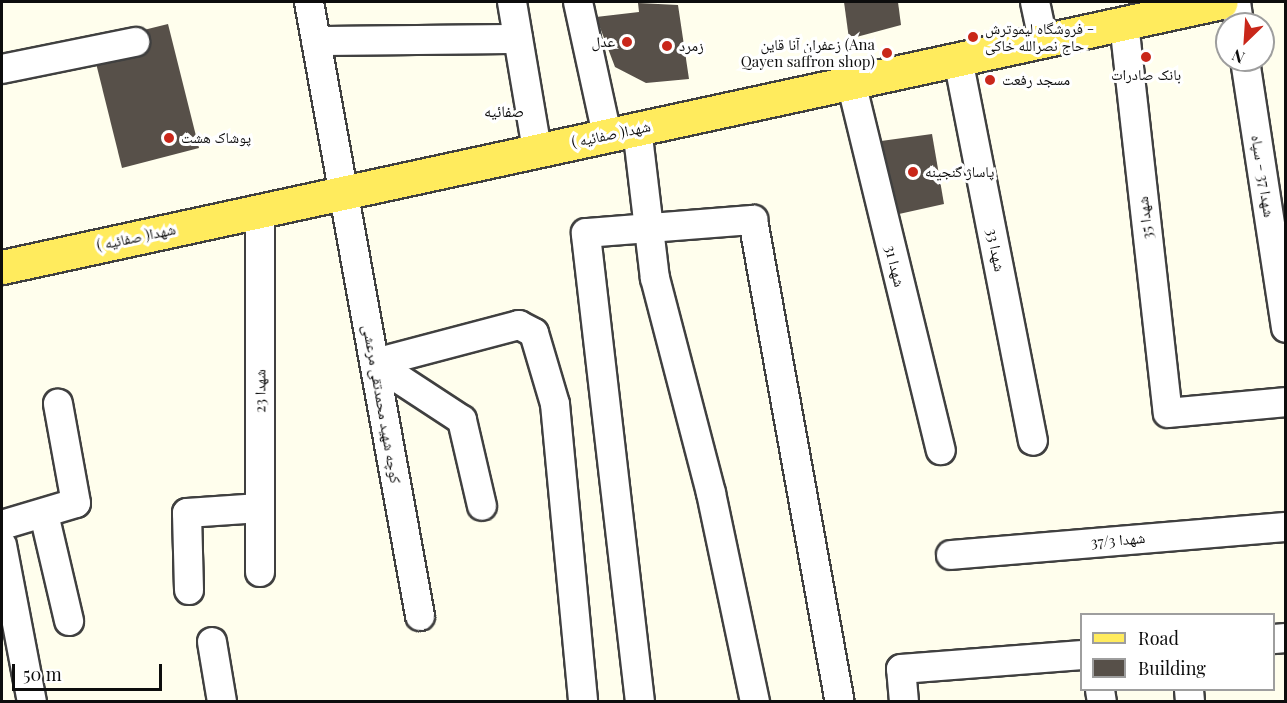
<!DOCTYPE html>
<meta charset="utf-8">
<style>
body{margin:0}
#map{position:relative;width:1287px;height:703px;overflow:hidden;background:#fffeed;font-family:"Playfair Display","Noto Naskh Arabic",serif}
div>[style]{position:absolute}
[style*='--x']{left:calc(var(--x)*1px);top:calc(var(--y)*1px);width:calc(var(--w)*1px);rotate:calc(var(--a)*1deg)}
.building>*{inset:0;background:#575049}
.roads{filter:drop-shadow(2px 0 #404040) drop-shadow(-2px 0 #404040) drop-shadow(0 2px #404040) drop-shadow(0 -2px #404040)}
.minor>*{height:28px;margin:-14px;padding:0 14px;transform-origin:14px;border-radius:14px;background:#fff}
.major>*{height:33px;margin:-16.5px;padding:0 16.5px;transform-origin:16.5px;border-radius:16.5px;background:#ffeb5d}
.dots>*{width:16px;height:16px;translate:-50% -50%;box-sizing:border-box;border:3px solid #fff;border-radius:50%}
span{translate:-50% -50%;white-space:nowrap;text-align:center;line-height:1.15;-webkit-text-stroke:6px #fff;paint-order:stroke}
.poi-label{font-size:15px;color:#0d0d0d}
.left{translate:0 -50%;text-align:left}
.right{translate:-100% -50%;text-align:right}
.street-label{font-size:15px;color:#0d0d0d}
.neighbourhood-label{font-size:16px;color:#0d0d0d}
.frame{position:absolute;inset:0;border:3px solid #0d0d0d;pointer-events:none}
.legend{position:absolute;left:1080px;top:613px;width:195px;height:78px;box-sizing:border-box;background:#fff;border:2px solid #9e9e9e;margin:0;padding:8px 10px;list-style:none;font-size:18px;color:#0d0d0d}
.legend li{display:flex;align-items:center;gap:12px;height:30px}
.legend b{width:30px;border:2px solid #9e9e9e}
.north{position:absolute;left:1215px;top:12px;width:60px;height:60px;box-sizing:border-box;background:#fff;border:2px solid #9e9e9e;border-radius:50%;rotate:205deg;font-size:16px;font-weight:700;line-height:24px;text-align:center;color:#0d0d0d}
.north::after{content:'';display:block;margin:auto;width:21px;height:27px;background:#c9271a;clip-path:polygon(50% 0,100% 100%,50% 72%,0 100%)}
.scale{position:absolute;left:12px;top:664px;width:150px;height:27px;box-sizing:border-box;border:3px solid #0d0d0d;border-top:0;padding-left:8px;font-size:18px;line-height:21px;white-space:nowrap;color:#0d0d0d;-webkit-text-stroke:4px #fff;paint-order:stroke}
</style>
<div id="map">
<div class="building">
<div style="clip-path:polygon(844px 2px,898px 2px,901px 25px,849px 39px)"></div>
<div style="clip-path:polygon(638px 3px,678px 5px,689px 79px,646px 83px,615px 67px,596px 17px,639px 12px)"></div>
<div style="clip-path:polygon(168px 24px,199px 148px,122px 168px,91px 43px)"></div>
<div style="clip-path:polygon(932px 134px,944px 204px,899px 214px,881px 141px)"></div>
</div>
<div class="roads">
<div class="minor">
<div style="--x:309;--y:2;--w:624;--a:79.75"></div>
<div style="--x:512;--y:2;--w:150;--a:80.4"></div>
<div style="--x:578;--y:2;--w:136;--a:77.7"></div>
<div style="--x:1035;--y:2;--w:39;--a:78"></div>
<div style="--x:1236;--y:2;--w:22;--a:82"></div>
<div style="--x:1124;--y:23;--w:392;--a:83.6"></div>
<div style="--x:1168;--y:413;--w:119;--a:-5.3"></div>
<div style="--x:316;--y:41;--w:202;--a:-0.6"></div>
<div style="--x:958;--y:59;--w:389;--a:78.9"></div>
<div style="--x:1245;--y:60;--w:271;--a:81.3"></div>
<div style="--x:2;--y:69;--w:136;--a:-11.5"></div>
<div style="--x:851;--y:82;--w:379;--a:76.3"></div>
<div style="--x:637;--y:128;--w:151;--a:83.2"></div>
<div style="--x:655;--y:278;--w:222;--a:75.4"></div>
<div style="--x:711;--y:493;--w:214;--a:78.1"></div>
<div style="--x:375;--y:363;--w:149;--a:-14.8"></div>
<div style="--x:519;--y:325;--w:17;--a:28"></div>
<div style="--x:534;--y:333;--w:74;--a:73.5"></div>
<div style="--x:555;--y:404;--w:299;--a:84.6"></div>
<div style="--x:375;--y:363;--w:104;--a:33.2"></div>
<div style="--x:462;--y:420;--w:88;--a:76.9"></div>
<div style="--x:44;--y:514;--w:110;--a:76.8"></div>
<div style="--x:2;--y:525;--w:77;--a:-16.6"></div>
<div style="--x:76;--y:503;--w:101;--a:-100.3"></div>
<div style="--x:2;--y:545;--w:160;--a:79.2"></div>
<div style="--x:951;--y:555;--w:336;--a:-4.8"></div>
<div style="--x:260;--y:572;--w:362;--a:-90"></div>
<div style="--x:189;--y:590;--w:77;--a:-91.5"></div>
<div style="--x:187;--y:513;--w:73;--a:-3.9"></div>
<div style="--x:1274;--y:639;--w:12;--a:-5"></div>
<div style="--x:212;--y:642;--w:61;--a:80.5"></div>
<div style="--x:1100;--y:690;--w:12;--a:81"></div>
<div style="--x:1189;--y:690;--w:12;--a:85"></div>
<div style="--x:640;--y:702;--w:472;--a:-96.6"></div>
<div style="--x:586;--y:233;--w:168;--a:-4.5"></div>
<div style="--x:753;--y:220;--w:490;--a:79.8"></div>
<div style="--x:904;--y:702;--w:33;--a:-95"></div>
<div style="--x:901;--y:669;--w:182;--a:-4.4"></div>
</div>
<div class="major">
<div style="--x:2;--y:267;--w:1247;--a:-12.26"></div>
</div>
</div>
<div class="dots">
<div style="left:973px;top:37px;background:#c9271a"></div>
<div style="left:627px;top:42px;background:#c9271a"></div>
<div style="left:667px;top:46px;background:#c9271a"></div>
<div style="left:887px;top:53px;background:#c9271a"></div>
<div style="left:1146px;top:57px;background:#c9271a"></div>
<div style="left:990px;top:80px;background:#c9271a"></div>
<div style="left:169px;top:138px;background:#c9271a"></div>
<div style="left:913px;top:172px;background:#c9271a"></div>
</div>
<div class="poi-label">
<span class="left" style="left:985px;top:37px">فروشگاه لیموترش -<br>حاج نصرالله خاکی</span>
<span class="right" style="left:615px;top:42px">عدل</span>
<span class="right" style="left:875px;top:53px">زعفران آنا قاین (Ana<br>Qayen saffron shop)</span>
<span class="left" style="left:679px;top:46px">زمرد</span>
<span style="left:1146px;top:75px">بانک صادرات</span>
<span class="left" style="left:1002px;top:80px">مسجد رفعت</span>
<span class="left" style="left:181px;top:138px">پوشاک هشت</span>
<span class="left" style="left:925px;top:172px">پاساژ گنجینه</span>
</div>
<div class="street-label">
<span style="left:611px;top:134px;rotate:-12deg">شهدا( صفائیه )</span>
<span style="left:1263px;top:176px;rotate:81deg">شهدا 37 - سپاه</span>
<span style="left:1145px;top:218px;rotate:-97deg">شهدا 35</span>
<span style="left:136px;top:237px;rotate:-12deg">شهدا( صفائیه )</span>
<span style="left:996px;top:250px;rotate:79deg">شهدا 33</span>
<span style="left:895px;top:266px;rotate:76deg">شهدا 31</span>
<span style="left:260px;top:391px;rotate:-90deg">شهدا 23</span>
<span style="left:382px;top:404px;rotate:80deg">کوچه شهید محمدتقی مرعشی</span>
<span style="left:1118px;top:540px;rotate:-5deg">شهدا 37/3</span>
</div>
<div class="neighbourhood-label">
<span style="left:504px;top:111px">صفائیه</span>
</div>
<div class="frame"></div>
<ul class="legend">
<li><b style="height:8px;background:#ffeb5d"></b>Road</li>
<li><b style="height:16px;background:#575049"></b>Building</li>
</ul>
<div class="north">N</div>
<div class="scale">50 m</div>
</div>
